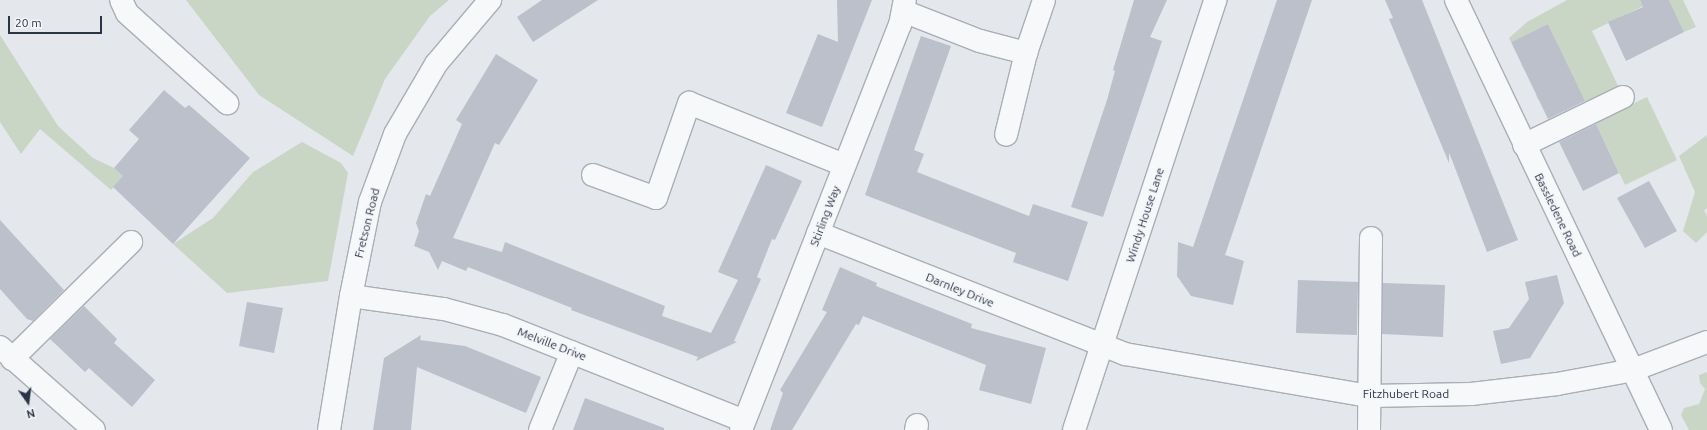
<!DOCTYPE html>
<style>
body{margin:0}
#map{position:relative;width:1707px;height:430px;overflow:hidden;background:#e4e7ec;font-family:Ubuntu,sans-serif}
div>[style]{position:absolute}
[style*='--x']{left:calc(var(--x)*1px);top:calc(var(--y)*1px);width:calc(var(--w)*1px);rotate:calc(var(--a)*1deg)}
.green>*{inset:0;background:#c9d6c5}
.building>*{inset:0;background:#bbc0ca}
.roads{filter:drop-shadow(1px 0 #a9aeb7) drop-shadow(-1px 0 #a9aeb7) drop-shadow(0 1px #a9aeb7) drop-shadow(0 -1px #a9aeb7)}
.minor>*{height:22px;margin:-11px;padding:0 11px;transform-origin:11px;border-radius:11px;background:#f7f8fa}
span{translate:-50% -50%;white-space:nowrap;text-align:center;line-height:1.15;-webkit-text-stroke:4px #f4f6f9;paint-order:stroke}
.street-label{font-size:12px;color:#2b3445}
.north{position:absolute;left:8px;top:382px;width:40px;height:40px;-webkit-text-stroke:3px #f4f6f9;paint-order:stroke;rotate:166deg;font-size:11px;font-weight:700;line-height:16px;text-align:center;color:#2b3445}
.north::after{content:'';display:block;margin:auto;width:14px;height:18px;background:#2b3445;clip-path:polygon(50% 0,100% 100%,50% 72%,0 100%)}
.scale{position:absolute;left:8px;top:16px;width:94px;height:18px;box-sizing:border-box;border:2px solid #2b3445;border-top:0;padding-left:5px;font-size:12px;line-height:14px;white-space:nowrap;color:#2b3445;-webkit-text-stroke:3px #f4f6f9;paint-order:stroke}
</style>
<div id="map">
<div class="green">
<div style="clip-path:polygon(186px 0,449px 0,430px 16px,385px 79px,353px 156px,259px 95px)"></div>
<div style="clip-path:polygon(1567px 0,1640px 0,1643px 6px,1592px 31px,1620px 90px,1587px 106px,1576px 83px,1538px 100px,1536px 94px,1573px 76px,1562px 54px,1525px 71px,1521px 64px,1559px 47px,1548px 24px,1511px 42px,1509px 38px,1527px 22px)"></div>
<div style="clip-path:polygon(1669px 0,1683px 0,1696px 27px,1684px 32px)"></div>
<div style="clip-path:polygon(0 35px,58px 126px,93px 158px,114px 168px,123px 176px,111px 190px,40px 129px,21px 154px,0 122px)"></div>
<div style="clip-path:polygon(1647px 97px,1677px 160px,1625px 185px,1595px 122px)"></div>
<div style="clip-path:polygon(1707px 135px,1707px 208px,1704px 211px,1707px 215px,1707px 232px,1696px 243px,1683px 231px,1695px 192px,1679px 156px)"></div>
<div style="clip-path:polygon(302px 142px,341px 163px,348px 173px,328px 281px,227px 293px,173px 244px,213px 218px,253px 172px)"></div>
<div style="clip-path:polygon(1707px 372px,1707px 430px,1689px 430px,1681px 415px,1684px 408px,1699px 404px,1705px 389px,1700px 383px,1699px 375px)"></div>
</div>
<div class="building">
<div style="clip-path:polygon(542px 0,598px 0,533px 42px,517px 17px)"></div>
<div style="clip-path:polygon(837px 0,872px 0,822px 127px,786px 113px,818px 34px,838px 42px)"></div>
<div style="clip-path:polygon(1134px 0,1167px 0,1150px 37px,1162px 41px,1103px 217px,1071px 207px,1107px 100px,1115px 71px,1113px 70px)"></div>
<div style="clip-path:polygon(1277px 0,1312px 0,1225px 255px,1244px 261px,1233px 305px,1191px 296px,1177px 276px,1178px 242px,1193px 247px)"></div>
<div style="clip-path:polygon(1385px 0,1422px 0,1518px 240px,1487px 252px,1452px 160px,1449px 153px,1449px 163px,1389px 19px,1393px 18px)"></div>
<div style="clip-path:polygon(1640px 0,1669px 0,1684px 32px,1626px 61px,1608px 22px,1643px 7px)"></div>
<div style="clip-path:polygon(1548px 24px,1585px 101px,1548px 119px,1511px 42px)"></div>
<div style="clip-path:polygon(921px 36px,951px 46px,914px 150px,924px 154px,917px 172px,1029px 216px,1033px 204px,1088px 222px,1068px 281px,1013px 262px,1016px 253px,865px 195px)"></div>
<div style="clip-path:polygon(496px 54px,538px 80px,499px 145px,495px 143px,453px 238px,502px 252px,505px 242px,665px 306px,662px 316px,711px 333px,738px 280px,718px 272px,766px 165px,802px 181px,775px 240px,772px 239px,757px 277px,761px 279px,734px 341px,737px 342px,696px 361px,698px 357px,571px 310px,572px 308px,468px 267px,466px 271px,442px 261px,438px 270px,429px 252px,414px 246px,419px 231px,416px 223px,426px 194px,430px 196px,462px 124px,456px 120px)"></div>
<div style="clip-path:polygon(164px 90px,185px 108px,189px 105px,250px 158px,173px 244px,113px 187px,123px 176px,114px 168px,139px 139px,129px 130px)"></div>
<div style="clip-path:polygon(1596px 124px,1619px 173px,1583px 191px,1559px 142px)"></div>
<div style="clip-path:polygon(1649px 181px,1677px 231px,1645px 248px,1617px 198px)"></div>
<div style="clip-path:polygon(0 220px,64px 290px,33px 321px,27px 319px,0 289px)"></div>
<div style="clip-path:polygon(840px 267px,877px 283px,876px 286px,972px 324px,971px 328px,1046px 348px,1031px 404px,979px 390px,986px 365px,863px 316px,859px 325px,856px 324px,792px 430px,770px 430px,783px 393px,780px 390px,827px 312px,822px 310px)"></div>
<div style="clip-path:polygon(1557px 275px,1564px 303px,1530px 358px,1501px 364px,1493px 331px,1509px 328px,1529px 299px,1525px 282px)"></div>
<div style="clip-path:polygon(1298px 280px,1358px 282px,1357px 335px,1296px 333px)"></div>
<div style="clip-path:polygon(1383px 283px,1445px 285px,1443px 337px,1382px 334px)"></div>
<div style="clip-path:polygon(247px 302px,283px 308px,274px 353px,239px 346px)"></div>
<div style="clip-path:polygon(84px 306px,117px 339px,114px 343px,155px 380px,132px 407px,89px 368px,85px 372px,50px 339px)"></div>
<div style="clip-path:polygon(421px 335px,420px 340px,465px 346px,541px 377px,526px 413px,417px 367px,411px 430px,373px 430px,384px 358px)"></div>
<div style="clip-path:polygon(585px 398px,664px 428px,664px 430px,573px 430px)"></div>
</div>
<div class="roads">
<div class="minor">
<div style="--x:121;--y:0;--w:14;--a:65"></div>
<div style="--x:127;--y:13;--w:135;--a:42"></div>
<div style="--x:1456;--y:0;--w:476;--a:64.5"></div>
<div style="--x:903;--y:11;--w:83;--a:21.3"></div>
<div style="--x:980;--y:41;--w:48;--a:14.6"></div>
<div style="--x:1026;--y:53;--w:84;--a:103.7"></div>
<div style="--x:1026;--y:53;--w:56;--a:-71.2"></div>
<div style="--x:1524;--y:145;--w:110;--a:-25.9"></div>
<div style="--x:593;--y:175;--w:67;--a:20.1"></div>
<div style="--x:656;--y:198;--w:101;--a:-70.8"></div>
<div style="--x:689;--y:103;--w:167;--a:21.8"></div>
<div style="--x:818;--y:233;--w:330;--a:21.5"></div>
<div style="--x:1125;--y:354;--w:248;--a:9.8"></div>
<div style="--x:1369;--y:396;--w:102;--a:-1.1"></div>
<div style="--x:1471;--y:394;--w:87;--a:-6.6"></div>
<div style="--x:1557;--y:384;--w:77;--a:-10.4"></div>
<div style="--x:1633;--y:370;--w:79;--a:-20.7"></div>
<div style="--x:351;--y:296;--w:94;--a:8"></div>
<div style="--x:444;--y:309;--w:61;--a:15.2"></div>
<div style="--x:503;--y:325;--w:259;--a:21.7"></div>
<div style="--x:0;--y:347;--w:125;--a:41.4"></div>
<div style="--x:12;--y:359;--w:167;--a:-44.5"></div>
<div style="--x:329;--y:430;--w:136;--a:-80.7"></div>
<div style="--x:351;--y:296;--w:96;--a:-78.6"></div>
<div style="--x:370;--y:202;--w:72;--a:-69.8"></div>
<div style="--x:395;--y:134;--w:81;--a:-59.6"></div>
<div style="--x:436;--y:64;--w:84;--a:-49.8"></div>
<div style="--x:540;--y:430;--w:84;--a:-67.7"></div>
<div style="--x:741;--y:430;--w:435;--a:-68.6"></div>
<div style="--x:900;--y:25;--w:25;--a:-79"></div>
<div style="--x:916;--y:430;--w:5;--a:-79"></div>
<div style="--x:1074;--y:430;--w:453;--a:-71.8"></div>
<div style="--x:1369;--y:430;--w:192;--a:-89.4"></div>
</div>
</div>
<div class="street-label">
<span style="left:1145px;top:215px;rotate:-72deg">Windy House Lane</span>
<span style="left:1558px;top:215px;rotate:64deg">Bassledene Road</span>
<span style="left:825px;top:216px;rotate:-69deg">Stirling Way</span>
<span style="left:367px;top:223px;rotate:-76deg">Fretson Road</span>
<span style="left:960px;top:290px;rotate:22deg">Darnley Drive</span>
<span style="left:552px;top:344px;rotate:21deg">Melville Drive</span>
<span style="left:1406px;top:394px">Fitzhubert Road</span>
</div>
<div class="north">N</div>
<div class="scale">20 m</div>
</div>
